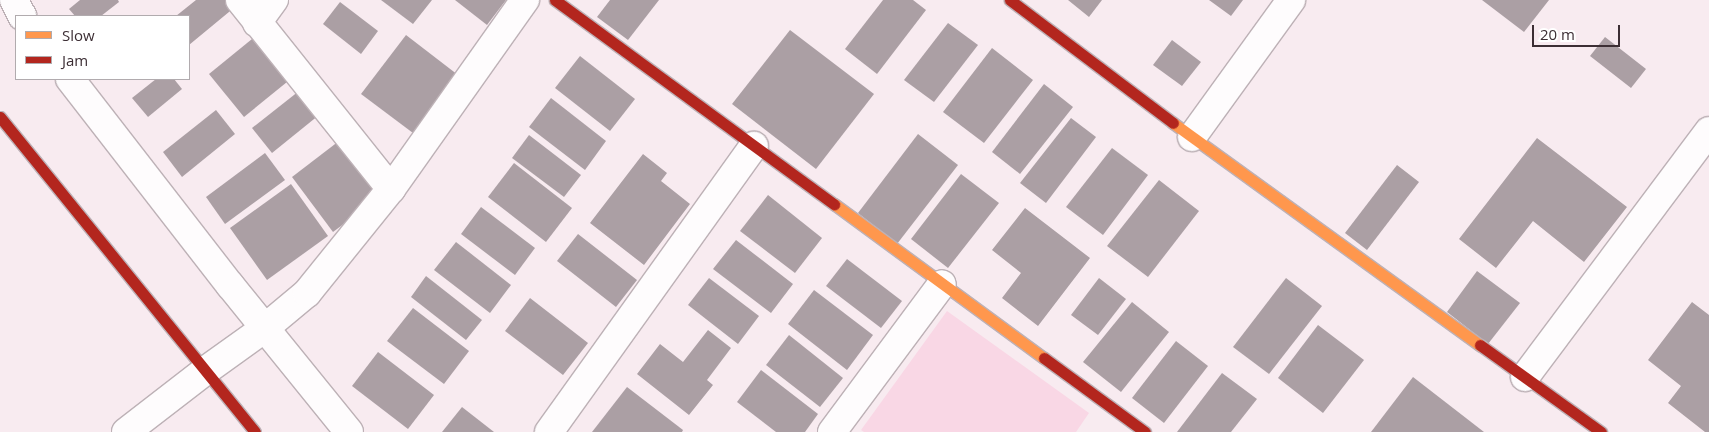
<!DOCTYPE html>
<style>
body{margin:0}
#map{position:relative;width:1709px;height:432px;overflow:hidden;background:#f8ebf0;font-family:"Open Sans",sans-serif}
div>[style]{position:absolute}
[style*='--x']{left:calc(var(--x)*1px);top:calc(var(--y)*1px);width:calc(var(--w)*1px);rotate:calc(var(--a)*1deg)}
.green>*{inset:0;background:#f9d7e5}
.building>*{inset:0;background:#ab9fa4}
.roads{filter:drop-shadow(1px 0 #bdb1b6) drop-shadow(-1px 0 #bdb1b6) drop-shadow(0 1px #bdb1b6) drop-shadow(0 -1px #bdb1b6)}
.street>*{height:28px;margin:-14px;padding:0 14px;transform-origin:14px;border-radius:14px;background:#fefcfd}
.slow>*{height:11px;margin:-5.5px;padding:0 5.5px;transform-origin:5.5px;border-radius:5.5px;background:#ff974d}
.jam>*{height:11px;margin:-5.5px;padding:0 5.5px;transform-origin:5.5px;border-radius:5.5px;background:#b3261e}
span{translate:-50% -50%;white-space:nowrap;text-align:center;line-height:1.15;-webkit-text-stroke:5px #fff;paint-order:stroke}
.legend{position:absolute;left:15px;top:15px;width:175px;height:65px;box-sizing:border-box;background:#fff;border:1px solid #b1abae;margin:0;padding:6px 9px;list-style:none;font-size:15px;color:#3c2e34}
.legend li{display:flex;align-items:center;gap:10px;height:25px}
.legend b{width:25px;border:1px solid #b1abae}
.scale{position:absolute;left:1532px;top:25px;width:88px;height:22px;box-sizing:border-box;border:2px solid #3c2e34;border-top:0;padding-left:6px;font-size:15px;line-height:18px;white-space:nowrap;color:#3c2e34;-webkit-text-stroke:4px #fff;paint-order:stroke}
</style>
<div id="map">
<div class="green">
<div style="clip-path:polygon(947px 311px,1089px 413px,1076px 432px,864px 432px,861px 430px)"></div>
</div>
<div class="building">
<div style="clip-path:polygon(80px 0,118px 0,119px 2px,101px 16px,75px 16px,69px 9px)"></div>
<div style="clip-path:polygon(196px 0,230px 0,235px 7px,189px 45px,189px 16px,176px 16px)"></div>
<div style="clip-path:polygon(381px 0,432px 0,413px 24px)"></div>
<div style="clip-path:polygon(455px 0,506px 0,487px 25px)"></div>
<div style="clip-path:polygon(610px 0,659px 0,628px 40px,597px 17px)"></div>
<div style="clip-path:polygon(883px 0,913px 0,926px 10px,877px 74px,845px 49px)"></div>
<div style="clip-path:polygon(1068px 0,1102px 0,1089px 17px)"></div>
<div style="clip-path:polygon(1209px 0,1243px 0,1231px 16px)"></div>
<div style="clip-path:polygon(1482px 0,1549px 0,1524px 32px)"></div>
<div style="clip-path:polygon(340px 2px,378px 31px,361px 54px,323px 24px)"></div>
<div style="clip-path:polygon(948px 23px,978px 45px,934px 102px,904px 80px)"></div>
<div style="clip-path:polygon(790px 30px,874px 94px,816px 169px,732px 104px)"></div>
<div style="clip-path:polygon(406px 35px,458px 75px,413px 133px,361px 94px)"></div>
<div style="clip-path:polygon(1605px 37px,1646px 69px,1631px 88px,1590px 56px)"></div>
<div style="clip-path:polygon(252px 39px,287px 82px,244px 117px,209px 74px)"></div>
<div style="clip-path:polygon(1172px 40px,1201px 62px,1182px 86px,1153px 65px)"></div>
<div style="clip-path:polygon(992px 48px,1033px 80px,984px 143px,943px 112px)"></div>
<div style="clip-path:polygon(580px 56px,635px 99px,610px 131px,555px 88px)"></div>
<div style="clip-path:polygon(156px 79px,174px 79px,182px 89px,148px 117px,132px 98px)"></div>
<div style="clip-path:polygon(1044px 84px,1073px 107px,1020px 174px,992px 152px)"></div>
<div style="clip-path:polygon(299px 91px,319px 115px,272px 153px,252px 128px)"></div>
<div style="clip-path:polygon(551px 98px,606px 141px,585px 170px,529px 127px)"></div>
<div style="clip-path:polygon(216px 110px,235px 134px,182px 177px,163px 152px)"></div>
<div style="clip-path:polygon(1071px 118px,1096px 137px,1046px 203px,1020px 183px)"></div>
<div style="clip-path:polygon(918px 134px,958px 165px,897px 244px,858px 213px)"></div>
<div style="clip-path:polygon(529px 135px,581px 175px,564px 197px,512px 158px)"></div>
<div style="clip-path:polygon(1537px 138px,1627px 207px,1584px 262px,1533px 221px,1496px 268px,1459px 239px)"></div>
<div style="clip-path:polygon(339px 141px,381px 196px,333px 232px,292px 177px)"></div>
<div style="clip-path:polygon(1112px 148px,1148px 175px,1103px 235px,1066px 207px)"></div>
<div style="clip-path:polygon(265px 153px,285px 180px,225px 224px,206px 197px)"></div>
<div style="clip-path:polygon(643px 154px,667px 173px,661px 181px,690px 204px,644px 265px,590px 223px)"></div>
<div style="clip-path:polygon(514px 163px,572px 208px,546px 242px,488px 197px)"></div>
<div style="clip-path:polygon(1397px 165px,1419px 182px,1367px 250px,1345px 233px)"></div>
<div style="clip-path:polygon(961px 174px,999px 203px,948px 268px,911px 239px)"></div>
<div style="clip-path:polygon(1159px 180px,1199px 211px,1148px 277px,1107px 246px)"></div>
<div style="clip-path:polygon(291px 184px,328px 236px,267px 280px,230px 228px)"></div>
<div style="clip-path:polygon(768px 195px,822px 238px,795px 273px,740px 231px)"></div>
<div style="clip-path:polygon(481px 207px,535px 248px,515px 275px,461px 234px)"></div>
<div style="clip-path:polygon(1025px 208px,1090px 258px,1038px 326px,1002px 298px,1021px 273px,992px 250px)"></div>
<div style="clip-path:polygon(578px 234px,637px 280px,616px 307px,557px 261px)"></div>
<div style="clip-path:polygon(736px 240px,793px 284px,771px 313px,713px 269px)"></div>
<div style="clip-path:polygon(456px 242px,511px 285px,490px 313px,434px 270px)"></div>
<div style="clip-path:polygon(847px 259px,902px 301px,881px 328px,826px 286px)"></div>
<div style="clip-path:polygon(1477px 271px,1520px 303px,1488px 344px,1447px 312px)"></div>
<div style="clip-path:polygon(426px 276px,482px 320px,466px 340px,411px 297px)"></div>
<div style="clip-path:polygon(709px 278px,759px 316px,738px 344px,688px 305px)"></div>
<div style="clip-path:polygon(1099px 278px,1126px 299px,1098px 335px,1071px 315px)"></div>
<div style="clip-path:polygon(1286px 278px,1322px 306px,1269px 374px,1233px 347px)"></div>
<div style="clip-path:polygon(814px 290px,873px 335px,847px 370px,788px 324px)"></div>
<div style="clip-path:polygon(530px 298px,588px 343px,563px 375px,505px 331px)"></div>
<div style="clip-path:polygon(1132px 302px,1169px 332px,1121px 392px,1083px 362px)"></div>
<div style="clip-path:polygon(1692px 302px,1709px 315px,1709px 432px,1705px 432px,1668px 403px,1681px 386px,1648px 360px)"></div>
<div style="clip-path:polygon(413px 308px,469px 351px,444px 384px,387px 341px)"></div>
<div style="clip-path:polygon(1318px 325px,1364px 360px,1323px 413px,1278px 378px)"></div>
<div style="clip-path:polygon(708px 330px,731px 348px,707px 380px,713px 385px,689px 415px,637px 374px,660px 344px,683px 362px)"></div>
<div style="clip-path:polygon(789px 335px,843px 378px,820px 407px,766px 365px)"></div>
<div style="clip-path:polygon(1176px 341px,1208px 366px,1164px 423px,1132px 398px)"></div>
<div style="clip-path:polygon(378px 352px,434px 395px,408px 429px,352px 386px)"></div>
<div style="clip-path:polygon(761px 370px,818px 414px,805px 432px,776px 432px,737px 402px)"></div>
<div style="clip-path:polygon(1222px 373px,1257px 399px,1231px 432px,1177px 432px)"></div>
<div style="clip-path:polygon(1413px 377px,1484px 432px,1371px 432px)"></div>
<div style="clip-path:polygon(627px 387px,683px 430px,682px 432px,592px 432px)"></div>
<div style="clip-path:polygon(462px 407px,494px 432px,442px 432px)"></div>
</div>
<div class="roads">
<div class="street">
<div style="--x:14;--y:0;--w:18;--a:63"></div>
<div style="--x:240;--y:0;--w:242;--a:51.4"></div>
<div style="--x:257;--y:23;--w:29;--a:-54"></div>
<div style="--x:70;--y:79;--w:261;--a:52.2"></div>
<div style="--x:230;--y:285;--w:189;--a:51"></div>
<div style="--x:1192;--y:137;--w:169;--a:-54.1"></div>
<div style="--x:1525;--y:377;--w:307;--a:-53.2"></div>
<div style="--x:126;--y:432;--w:100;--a:-37.7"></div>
<div style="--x:205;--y:371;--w:74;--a:-35.6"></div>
<div style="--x:265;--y:328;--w:55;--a:-39.8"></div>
<div style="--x:307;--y:293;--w:134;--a:-51.1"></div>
<div style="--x:391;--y:189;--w:232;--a:-54.7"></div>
<div style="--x:549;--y:432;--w:352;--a:-54.4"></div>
<div style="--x:832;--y:432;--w:184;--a:-53.4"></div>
</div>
<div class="slow">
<div style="--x:1173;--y:123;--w:379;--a:35.9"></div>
<div style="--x:834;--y:204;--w:260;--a:36.3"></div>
</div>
<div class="jam">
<div style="--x:555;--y:0;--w:346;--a:36.2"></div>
<div style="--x:1010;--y:0;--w:204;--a:37"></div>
<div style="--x:0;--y:117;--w:405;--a:51"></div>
<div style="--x:1480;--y:345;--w:149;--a:35.7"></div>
<div style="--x:1044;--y:358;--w:125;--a:36.2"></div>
</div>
</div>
<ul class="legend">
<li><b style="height:6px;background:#ff974d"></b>Slow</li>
<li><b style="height:6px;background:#b3261e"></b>Jam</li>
</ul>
<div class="scale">20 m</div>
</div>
